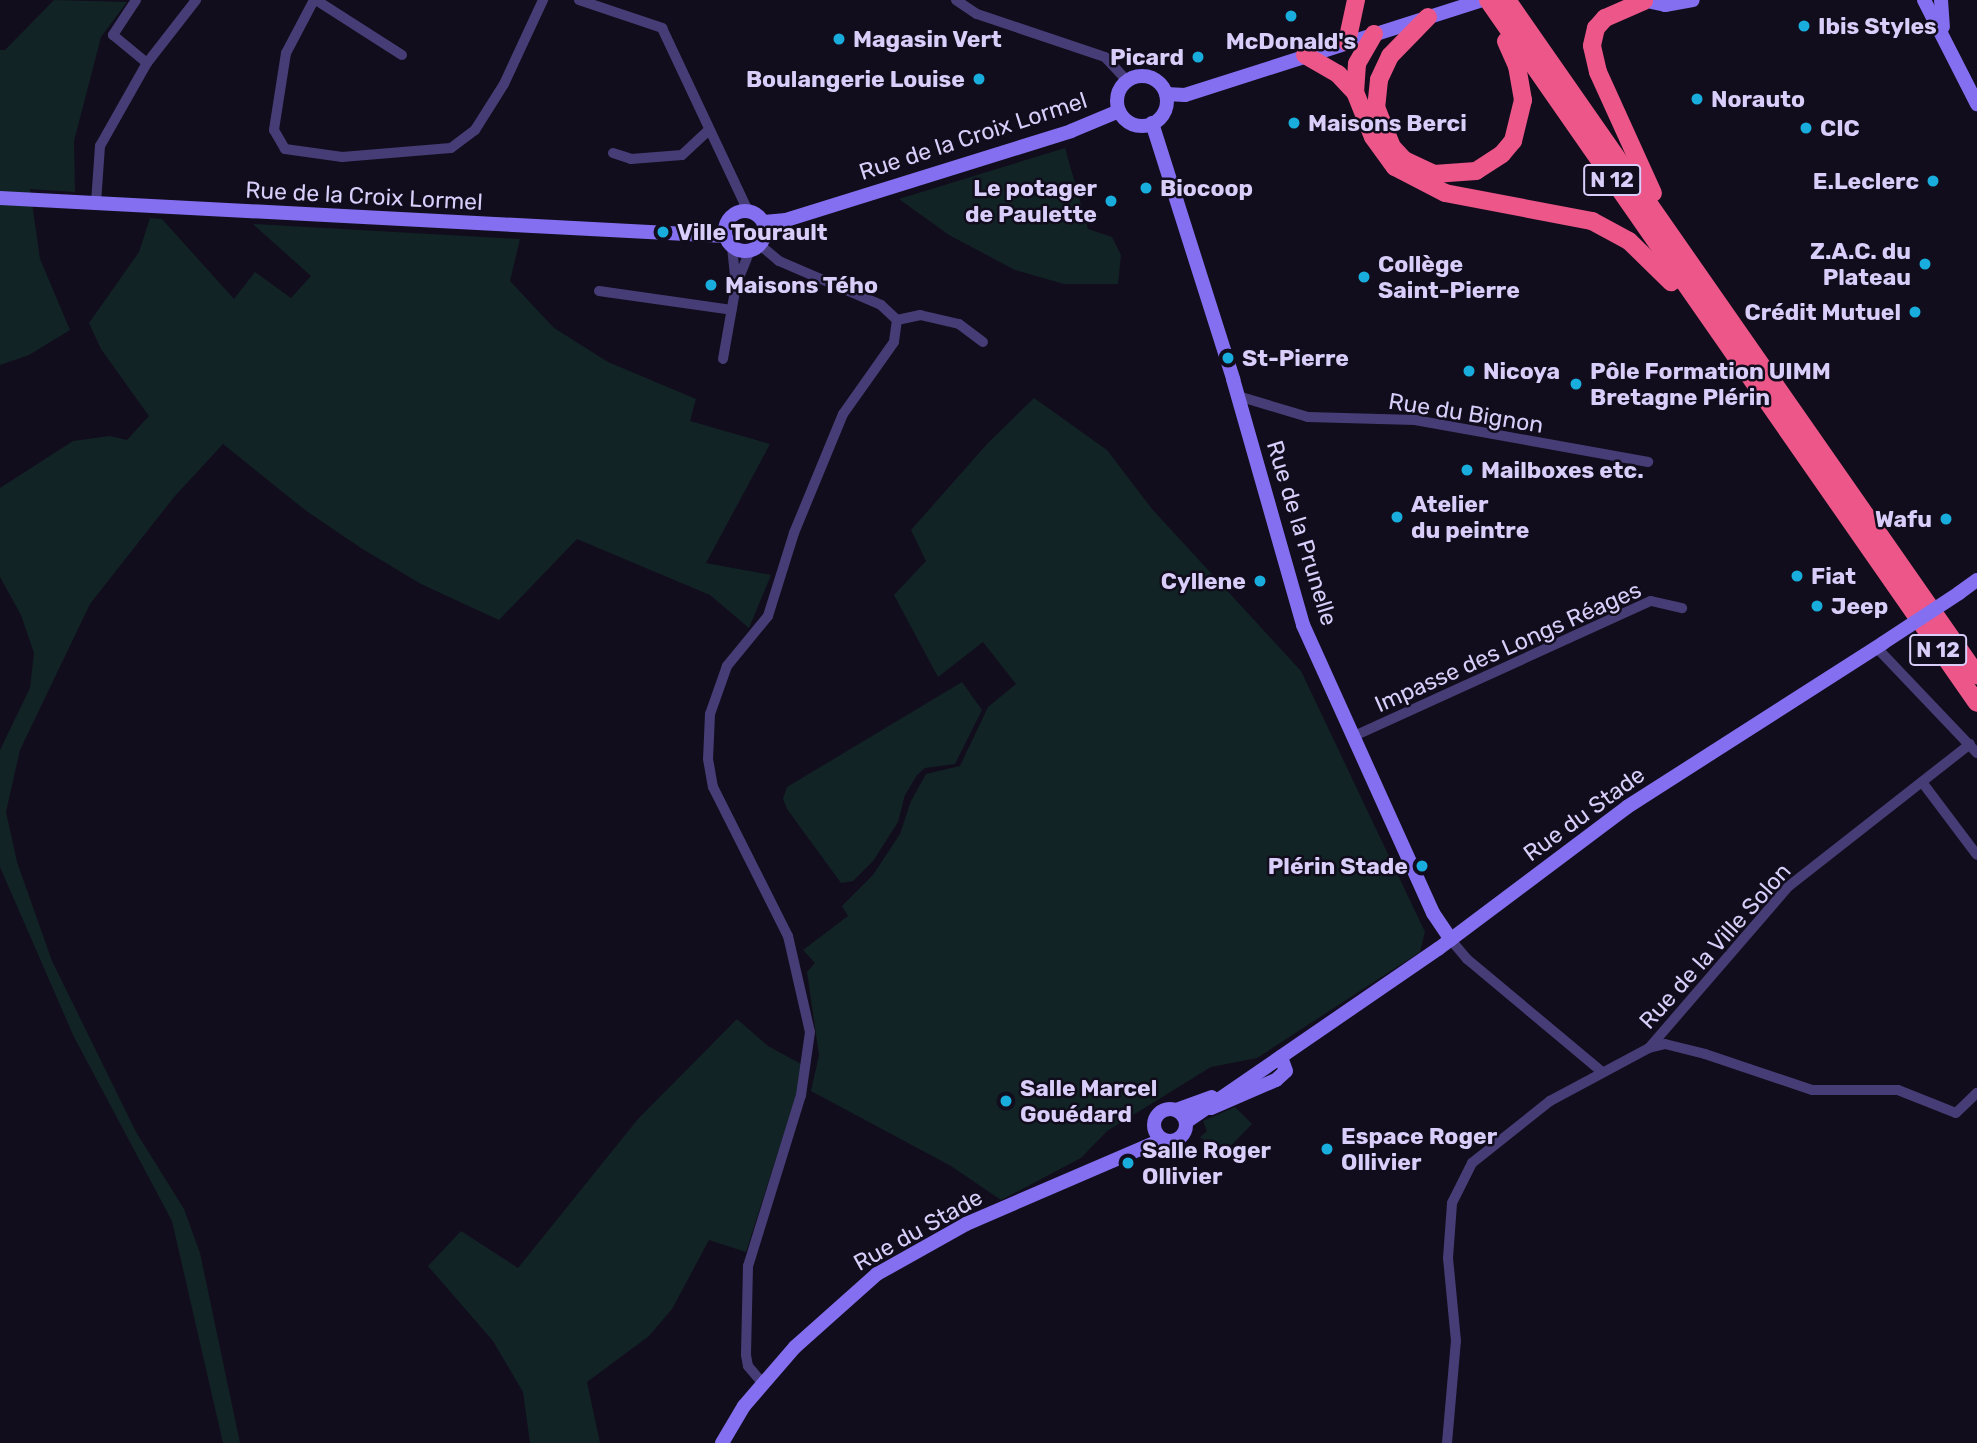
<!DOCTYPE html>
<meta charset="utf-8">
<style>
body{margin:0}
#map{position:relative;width:1977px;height:1443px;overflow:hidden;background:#120d1c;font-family:Rubik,sans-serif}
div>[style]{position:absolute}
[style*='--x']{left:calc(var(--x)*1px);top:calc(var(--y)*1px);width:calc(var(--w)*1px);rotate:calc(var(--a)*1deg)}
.green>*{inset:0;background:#112325}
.street>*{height:10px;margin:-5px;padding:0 5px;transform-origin:5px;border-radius:5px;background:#473d76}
.secondary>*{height:14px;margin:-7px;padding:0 7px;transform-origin:7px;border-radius:7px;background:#846ff0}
.secondary>.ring{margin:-7px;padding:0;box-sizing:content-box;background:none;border:14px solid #846ff0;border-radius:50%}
.highway>*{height:18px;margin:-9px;padding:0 9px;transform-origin:9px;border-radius:9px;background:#ed5689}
.secondary-bridge>*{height:14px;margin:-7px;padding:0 7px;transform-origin:7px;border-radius:7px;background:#846ff0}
.dots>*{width:19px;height:19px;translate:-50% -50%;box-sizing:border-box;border:4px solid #120d1c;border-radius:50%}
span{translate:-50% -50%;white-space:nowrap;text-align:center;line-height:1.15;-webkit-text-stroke:5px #120d1c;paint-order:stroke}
.shield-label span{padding:2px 5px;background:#120d1c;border:2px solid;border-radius:5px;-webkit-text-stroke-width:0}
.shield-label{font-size:21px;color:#d9cefa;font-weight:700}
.poi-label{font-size:23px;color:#d9cefa;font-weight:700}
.left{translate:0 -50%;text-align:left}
.right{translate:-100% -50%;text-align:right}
.street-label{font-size:23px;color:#d9cefa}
</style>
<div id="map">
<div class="green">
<div style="clip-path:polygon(54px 0,127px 2px,101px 37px,74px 141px,75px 192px,30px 189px,40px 259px,70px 330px,29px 355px,0 365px,0 50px,5px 50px)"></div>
<div style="clip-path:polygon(1065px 148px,1088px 229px,1112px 237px,1121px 255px,1118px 284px,1064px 284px,1015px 270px,949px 235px,899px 199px)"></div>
<div style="clip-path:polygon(150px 218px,162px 219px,234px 299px,255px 272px,291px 298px,311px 276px,253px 224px,520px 239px,510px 281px,554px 328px,608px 362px,696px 399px,690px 421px,770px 444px,706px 563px,771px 575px,749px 628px,710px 595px,577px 539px,499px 620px,421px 584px,361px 548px,305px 510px,223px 444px,174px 497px,90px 604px,20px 750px,6px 812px,17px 862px,52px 961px,136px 1132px,184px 1209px,200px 1253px,240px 1443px,223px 1443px,172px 1221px,74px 1037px,0 867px,0 750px,30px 688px,34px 653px,21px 615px,0 577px,0 488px,73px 441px,110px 436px,127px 440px,149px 416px,101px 349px,89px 323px,139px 252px)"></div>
<div style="clip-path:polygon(1034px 398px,1107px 450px,1152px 509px,1301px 671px,1425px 932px,1420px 952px,1257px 1058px,1211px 1067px,1107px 1131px,1081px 1158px,1001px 1200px,951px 1166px,811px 1091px,819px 1055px,807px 972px,815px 963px,803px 950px,848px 916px,842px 906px,873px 875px,900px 834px,911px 801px,926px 774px,960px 766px,988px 707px,1016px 684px,983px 642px,938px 677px,894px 595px,926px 561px,911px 530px,988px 443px)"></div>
<div style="clip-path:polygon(962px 682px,982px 710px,955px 764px,925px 768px,917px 775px,905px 795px,898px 822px,873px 861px,853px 881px,841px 883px,787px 809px,783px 799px,787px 787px)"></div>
<div style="clip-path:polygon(737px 1019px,768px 1046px,801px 1064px,799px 1086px,746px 1252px,709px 1240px,672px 1309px,649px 1336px,587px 1382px,600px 1443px,530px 1443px,523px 1392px,493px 1341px,428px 1266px,461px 1231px,518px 1268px,638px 1119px)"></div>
<div style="clip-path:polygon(1235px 1107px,1252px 1124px,1221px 1156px,1200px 1137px,1207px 1131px,1203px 1121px)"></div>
</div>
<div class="street">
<div style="--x:136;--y:0;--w:42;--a:123.3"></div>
<div style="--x:113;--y:35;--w:44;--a:39.5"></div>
<div style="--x:314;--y:0;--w:60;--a:117.8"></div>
<div style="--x:286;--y:53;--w:78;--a:98.9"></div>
<div style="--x:274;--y:130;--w:22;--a:60"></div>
<div style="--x:285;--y:149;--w:58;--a:8"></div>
<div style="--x:342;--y:157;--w:109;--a:-4.7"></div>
<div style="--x:451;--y:148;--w:30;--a:-37"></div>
<div style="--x:475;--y:130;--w:54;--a:-57.8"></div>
<div style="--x:504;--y:84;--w:93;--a:-65.1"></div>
<div style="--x:316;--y:0;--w:102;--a:32.6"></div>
<div style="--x:579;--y:0;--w:88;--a:18.6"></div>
<div style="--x:662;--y:28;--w:202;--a:64.8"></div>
<div style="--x:956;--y:0;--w:25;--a:34"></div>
<div style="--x:977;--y:14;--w:135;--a:18.6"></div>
<div style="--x:1105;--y:57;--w:33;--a:47"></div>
<div style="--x:613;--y:153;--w:19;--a:18"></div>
<div style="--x:631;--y:159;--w:51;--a:-4.5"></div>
<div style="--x:682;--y:155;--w:37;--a:-43"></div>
<div style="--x:96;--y:203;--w:57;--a:-86"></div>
<div style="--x:100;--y:146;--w:95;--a:-60.5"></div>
<div style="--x:147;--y:63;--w:80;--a:-52.1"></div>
<div style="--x:760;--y:245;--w:25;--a:40"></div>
<div style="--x:779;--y:261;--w:111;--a:23.3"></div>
<div style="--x:881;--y:305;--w:22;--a:43"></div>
<div style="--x:897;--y:320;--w:22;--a:98"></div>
<div style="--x:894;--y:342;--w:88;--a:125.3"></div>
<div style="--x:843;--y:414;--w:129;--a:112.4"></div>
<div style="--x:794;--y:533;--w:87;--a:107.4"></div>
<div style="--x:768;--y:616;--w:65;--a:129.4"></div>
<div style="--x:727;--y:666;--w:51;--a:109.5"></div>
<div style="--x:710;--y:714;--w:45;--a:92.5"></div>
<div style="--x:708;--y:759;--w:28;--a:80"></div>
<div style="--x:713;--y:787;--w:167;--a:63.3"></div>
<div style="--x:788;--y:936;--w:98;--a:77.1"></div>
<div style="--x:810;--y:1032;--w:64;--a:98.1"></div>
<div style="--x:801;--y:1095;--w:179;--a:107.2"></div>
<div style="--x:748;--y:1266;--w:89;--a:91.3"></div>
<div style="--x:746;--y:1355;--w:11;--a:80"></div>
<div style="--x:748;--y:1366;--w:23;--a:50"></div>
<div style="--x:732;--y:247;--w:38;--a:84"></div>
<div style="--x:736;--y:285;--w:35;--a:-68"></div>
<div style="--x:599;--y:291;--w:134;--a:8.1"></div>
<div style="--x:897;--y:320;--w:24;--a:-12"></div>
<div style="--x:920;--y:315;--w:40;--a:13"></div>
<div style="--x:959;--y:324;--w:30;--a:37"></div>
<div style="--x:723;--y:359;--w:75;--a:-80"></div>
<div style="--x:1238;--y:396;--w:73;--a:16.7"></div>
<div style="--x:1308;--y:417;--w:107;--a:1.6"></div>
<div style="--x:1415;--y:420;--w:237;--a:10.2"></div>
<div style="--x:1877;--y:648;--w:145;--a:46.4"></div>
<div style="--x:1352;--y:737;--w:328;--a:-24.5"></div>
<div style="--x:1651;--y:601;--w:32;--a:13"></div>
<div style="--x:1922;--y:782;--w:91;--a:53"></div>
<div style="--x:1451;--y:940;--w:25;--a:50"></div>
<div style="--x:1467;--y:959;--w:176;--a:39.9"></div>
<div style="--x:1649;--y:1048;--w:16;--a:-14"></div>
<div style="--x:1665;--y:1044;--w:41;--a:14"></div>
<div style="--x:1705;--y:1054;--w:113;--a:18.6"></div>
<div style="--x:1812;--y:1090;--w:86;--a:0"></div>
<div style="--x:1898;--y:1090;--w:62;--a:21.6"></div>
<div style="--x:1956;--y:1113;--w:29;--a:-44"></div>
<div style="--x:1447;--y:1443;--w:102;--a:-85"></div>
<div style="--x:1456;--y:1341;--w:83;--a:-95.5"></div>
<div style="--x:1448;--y:1258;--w:55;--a:-85.8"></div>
<div style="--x:1452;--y:1203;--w:45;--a:-63.4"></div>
<div style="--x:1472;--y:1163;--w:100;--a:-38.5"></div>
<div style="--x:1550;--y:1101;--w:112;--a:-28.2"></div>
<div style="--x:1649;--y:1048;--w:214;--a:-49.2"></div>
<div style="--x:1789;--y:886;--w:230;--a:-38.1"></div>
</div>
<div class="secondary">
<div style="--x:1642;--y:0;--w:24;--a:12"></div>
<div style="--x:1665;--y:5;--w:28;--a:-10"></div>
<div style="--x:1924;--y:0;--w:117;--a:63"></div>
<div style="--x:1941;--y:0;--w:27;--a:86"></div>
<div class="ring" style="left:1117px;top:76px;width:36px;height:36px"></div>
<div style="--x:1166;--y:94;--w:19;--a:3"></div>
<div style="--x:1185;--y:95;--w:312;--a:-17.7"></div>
<div style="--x:1152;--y:123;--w:269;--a:72.4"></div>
<div style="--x:1233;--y:379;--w:256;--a:74.1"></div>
<div style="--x:1303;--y:625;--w:316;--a:65.7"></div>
<div style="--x:1433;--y:913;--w:32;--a:56"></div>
<div style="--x:0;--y:198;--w:726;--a:3"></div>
<div class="ring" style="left:725px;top:211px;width:26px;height:26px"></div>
<div style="--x:764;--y:222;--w:22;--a:-5"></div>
<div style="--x:786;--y:220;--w:299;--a:-17.3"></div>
<div style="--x:1071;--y:131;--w:52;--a:-22.6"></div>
<div style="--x:1959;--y:593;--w:22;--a:-36"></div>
<div style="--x:1211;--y:1108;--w:71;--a:-23.3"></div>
<div style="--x:1276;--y:1080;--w:13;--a:-42"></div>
<div style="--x:1286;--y:1071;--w:15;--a:-110"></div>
<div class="ring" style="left:1154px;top:1109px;width:18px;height:18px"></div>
<div style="--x:1176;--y:1110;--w:38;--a:-20"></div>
<div style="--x:1186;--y:1122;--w:306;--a:-34.5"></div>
<div style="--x:1438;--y:949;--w:236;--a:-36.9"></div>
<div style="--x:1627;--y:807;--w:304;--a:-32.6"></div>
<div style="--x:722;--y:1443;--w:43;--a:-59.3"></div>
<div style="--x:744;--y:1406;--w:78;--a:-49.2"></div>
<div style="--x:795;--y:1347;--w:110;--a:-41.7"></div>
<div style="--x:877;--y:1274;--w:102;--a:-29.3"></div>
<div style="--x:966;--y:1224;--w:212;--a:-23.3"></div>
</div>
<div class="highway">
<div style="--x:1488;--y:0;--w:856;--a:55.18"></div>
<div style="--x:1507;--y:0;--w:823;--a:55.15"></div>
<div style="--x:1644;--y:1;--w:43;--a:156.4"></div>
<div style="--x:1605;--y:18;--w:13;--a:132"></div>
<div style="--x:1596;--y:28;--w:18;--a:103"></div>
<div style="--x:1592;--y:46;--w:27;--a:77"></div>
<div style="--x:1598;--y:72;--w:133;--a:65.6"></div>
<div style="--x:1428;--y:17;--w:54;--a:134.3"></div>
<div style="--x:1390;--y:56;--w:26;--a:115"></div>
<div style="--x:1379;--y:80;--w:27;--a:96"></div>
<div style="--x:1376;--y:107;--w:43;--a:68.2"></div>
<div style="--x:1392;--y:147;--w:18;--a:47"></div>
<div style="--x:1404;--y:160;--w:33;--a:25"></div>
<div style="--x:1434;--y:174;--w:42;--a:-4.1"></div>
<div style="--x:1476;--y:171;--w:31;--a:-33"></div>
<div style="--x:1502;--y:154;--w:17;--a:-50"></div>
<div style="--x:1513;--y:141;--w:42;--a:-76.3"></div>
<div style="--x:1523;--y:100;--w:35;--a:-100"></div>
<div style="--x:1517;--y:66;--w:27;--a:-114"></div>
<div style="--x:1374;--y:34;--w:34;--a:120"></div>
<div style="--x:1357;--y:64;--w:28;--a:94"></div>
<div style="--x:1355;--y:92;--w:48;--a:68.2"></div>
<div style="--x:1373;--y:137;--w:37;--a:54"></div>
<div style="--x:1395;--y:167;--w:56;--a:27.5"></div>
<div style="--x:1445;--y:193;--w:150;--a:10.8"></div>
<div style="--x:1592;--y:221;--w:42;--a:28.4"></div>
<div style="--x:1629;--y:241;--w:59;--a:44.3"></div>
<div style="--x:1347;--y:42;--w:43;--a:-77.9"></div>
<div style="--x:1305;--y:55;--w:38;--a:30"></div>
<div style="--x:1338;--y:74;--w:25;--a:47"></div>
</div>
<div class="secondary-bridge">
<div style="--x:1883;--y:643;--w:91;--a:-33.3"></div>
</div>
<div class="dots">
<div style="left:1291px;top:16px;background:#18addc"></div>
<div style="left:1804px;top:26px;background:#18addc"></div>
<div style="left:839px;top:39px;background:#18addc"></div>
<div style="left:1198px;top:57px;background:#18addc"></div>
<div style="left:979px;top:79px;background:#18addc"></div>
<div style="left:1697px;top:99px;background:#18addc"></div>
<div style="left:1294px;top:123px;background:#18addc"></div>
<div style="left:1806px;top:128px;background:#18addc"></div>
<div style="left:1933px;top:181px;background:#18addc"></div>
<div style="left:1146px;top:188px;background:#18addc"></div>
<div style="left:1111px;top:201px;background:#18addc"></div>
<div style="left:663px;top:232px;background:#18addc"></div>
<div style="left:1925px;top:264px;background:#18addc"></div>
<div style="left:1364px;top:277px;background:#18addc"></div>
<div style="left:711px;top:285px;background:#18addc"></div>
<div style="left:1915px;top:312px;background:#18addc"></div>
<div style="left:1228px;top:358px;background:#18addc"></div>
<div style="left:1469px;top:371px;background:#18addc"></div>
<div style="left:1576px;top:384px;background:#18addc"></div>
<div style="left:1467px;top:470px;background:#18addc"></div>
<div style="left:1397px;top:517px;background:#18addc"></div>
<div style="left:1946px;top:519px;background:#18addc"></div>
<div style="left:1797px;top:576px;background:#18addc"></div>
<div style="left:1260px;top:581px;background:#18addc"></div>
<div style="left:1817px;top:606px;background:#18addc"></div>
<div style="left:1422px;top:866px;background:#18addc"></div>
<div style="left:1006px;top:1101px;background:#18addc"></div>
<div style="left:1327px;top:1149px;background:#18addc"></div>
<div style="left:1128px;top:1163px;background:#18addc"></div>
</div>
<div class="shield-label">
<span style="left:1612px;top:180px">N 12</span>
<span style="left:1938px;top:650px">N 12</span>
</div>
<div class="poi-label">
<span class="left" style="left:1818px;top:26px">Ibis Styles</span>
<span class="left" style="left:853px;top:39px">Magasin Vert</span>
<span style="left:1291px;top:41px">McDonald's</span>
<span class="right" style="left:1184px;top:57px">Picard</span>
<span class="right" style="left:965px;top:79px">Boulangerie Louise</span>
<span class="left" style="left:1711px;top:99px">Norauto</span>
<span class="left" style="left:1308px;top:123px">Maisons Berci</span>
<span class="left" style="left:1820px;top:128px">CIC</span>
<span class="right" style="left:1919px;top:181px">E.Leclerc</span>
<span class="right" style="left:1097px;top:201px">Le potager<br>de Paulette</span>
<span class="left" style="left:1160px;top:188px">Biocoop</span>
<span class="left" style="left:677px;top:232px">Ville Tourault</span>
<span class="right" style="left:1911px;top:264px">Z.A.C. du<br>Plateau</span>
<span class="left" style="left:1378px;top:277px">Collège<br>Saint-Pierre</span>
<span class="left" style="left:725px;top:285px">Maisons Tého</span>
<span class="right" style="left:1901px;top:312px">Crédit Mutuel</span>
<span class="left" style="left:1242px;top:358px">St-Pierre</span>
<span class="left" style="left:1483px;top:371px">Nicoya</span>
<span class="left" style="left:1590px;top:384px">Pôle Formation UIMM<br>Bretagne Plérin</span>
<span class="left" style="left:1481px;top:470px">Mailboxes etc.</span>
<span class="left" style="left:1411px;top:517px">Atelier<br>du peintre</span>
<span class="right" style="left:1932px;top:519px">Wafu</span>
<span class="left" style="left:1811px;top:576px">Fiat</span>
<span class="right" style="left:1246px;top:581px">Cyllene</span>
<span class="left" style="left:1831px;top:606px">Jeep</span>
<span class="right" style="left:1408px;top:866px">Plérin Stade</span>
<span class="left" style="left:1020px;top:1101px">Salle Marcel<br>Gouédard</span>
<span class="left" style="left:1341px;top:1149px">Espace Roger<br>Ollivier</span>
<span class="left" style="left:1142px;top:1163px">Salle Roger<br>Ollivier</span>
</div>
<div class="street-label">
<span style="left:973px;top:136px;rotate:-18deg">Rue de la Croix Lormel</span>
<span style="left:364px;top:196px;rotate:3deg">Rue de la Croix Lormel</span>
<span style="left:1466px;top:413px;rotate:9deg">Rue du Bignon</span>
<span style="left:1302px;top:533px;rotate:73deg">Rue de la Prunelle</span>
<span style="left:1508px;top:647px;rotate:-24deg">Impasse des Longs Réages</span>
<span style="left:1584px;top:814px;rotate:-36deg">Rue du Stade</span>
<span style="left:1715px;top:946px;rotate:-48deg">Rue de la Ville Solon</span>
<span style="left:918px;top:1230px;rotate:-29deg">Rue du Stade</span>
</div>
</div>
